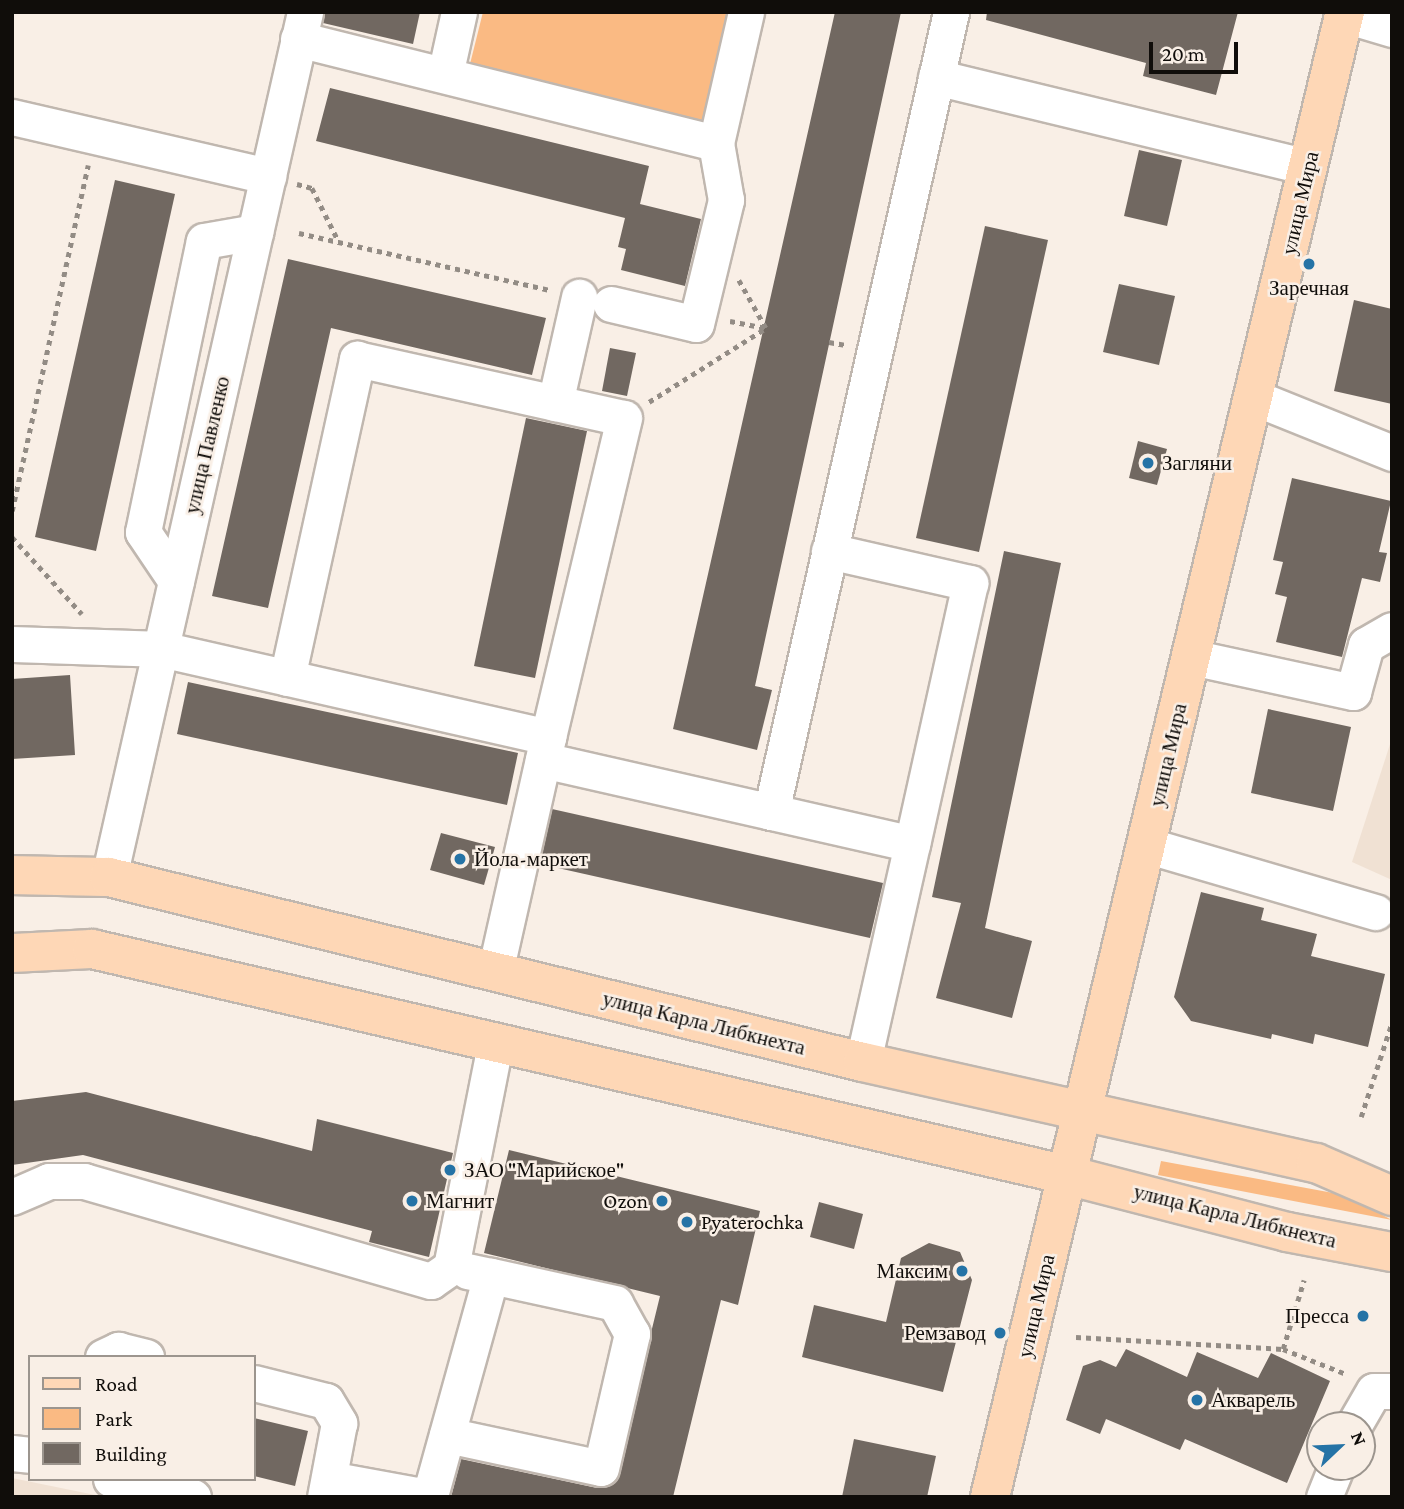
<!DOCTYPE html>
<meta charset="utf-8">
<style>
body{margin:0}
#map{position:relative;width:1404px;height:1509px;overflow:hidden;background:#f9efe6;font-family:"Crimson Pro",serif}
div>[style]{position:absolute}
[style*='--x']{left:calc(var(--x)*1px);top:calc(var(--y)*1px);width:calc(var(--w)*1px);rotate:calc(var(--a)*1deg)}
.built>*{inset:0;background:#f0e1d3}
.green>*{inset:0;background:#faba83}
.building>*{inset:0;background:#716861}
.path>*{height:4.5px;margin-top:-2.25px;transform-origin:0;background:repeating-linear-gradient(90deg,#938c85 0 5px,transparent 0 10px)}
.roads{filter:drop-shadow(2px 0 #c0b7af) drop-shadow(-2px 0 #c0b7af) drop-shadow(0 2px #c0b7af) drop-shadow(0 -2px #c0b7af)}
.minor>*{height:35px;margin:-17.5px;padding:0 17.5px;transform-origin:17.5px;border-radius:17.5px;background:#fff}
.major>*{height:38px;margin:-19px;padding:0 19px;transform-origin:19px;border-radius:19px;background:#fed7b6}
.dots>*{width:19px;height:19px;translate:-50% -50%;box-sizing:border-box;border:4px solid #f9efe6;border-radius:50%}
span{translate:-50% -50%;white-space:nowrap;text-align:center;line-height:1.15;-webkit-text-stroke:5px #f9efe6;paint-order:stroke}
.street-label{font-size:21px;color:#100d0a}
.poi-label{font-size:21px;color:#100d0a}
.left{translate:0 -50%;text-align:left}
.right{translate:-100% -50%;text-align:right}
.frame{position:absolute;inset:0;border:14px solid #100d0a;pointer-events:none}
.legend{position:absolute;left:28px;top:1355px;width:228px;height:126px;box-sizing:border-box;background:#f9efe6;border:2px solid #9c958e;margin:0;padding:9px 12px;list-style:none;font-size:21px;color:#100d0a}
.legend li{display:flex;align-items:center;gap:14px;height:35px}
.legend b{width:35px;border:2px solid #9c958e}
.north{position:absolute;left:1306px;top:1411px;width:70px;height:70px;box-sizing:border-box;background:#f9efe6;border:2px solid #9c958e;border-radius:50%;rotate:67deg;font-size:19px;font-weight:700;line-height:28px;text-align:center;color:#100d0a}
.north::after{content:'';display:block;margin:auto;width:24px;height:32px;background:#2573a6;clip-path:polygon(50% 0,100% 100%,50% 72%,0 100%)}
.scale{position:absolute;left:1149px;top:42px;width:89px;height:32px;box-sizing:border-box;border:4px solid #100d0a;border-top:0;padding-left:9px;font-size:21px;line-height:24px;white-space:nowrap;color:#100d0a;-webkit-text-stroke:5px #f9efe6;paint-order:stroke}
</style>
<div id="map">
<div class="built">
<div style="clip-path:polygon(1392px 738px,1392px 880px,1352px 862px)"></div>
<div style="clip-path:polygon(12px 1478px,105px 1497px,12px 1497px)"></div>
</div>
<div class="green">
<div style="clip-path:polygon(483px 12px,734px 12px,708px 122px,470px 64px)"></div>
<div style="clip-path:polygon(1161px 1161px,1344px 1195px,1392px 1220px,1158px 1175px)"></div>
</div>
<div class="building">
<div style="clip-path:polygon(325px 12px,420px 12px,413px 44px,323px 23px)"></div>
<div style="clip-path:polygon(835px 12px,901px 12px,755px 686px,772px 690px,757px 750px,673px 729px)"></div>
<div style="clip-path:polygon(987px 12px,1238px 12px,1216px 95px,1143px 76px,1146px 63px,986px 20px)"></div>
<div style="clip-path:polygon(330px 88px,649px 166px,640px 204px,701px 219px,685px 286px,621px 270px,626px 249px,618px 247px,625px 218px,316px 141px)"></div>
<div style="clip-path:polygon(1139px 150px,1182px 160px,1167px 226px,1124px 216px)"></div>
<div style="clip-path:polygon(115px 180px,175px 194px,96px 551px,35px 537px)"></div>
<div style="clip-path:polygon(985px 226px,1048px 240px,979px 552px,916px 538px)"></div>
<div style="clip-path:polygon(288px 259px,546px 318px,532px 375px,331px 328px,268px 608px,212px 596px)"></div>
<div style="clip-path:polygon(1119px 284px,1175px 296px,1159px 365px,1103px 352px)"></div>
<div style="clip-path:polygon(1354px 300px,1392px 309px,1392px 404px,1334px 391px)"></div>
<div style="clip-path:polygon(610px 348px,636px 353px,627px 396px,602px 391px)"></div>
<div style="clip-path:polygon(526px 418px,587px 431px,535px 678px,474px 666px)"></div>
<div style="clip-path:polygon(1138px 441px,1167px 449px,1157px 485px,1129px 478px)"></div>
<div style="clip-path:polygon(1292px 478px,1391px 501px,1379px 552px,1387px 553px,1380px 582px,1362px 578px,1342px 657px,1276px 642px,1287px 597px,1275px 594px,1283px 562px,1273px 560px)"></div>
<div style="clip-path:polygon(1004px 551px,1061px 563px,985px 928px,1032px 941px,1012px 1018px,936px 998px,961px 903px,932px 897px)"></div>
<div style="clip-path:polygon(70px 675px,75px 755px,12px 759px,12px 679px)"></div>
<div style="clip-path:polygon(188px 682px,518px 753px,507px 805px,177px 734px)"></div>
<div style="clip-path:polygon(1268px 709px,1351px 727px,1333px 811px,1251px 793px)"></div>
<div style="clip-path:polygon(552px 809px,883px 883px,870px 938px,540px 864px)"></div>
<div style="clip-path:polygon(441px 833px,495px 847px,484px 885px,430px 870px)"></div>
<div style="clip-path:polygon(1201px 892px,1264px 908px,1261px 920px,1317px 934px,1311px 956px,1385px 974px,1368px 1047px,1315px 1034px,1313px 1044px,1272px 1034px,1271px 1039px,1191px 1021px,1174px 997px)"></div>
<div style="clip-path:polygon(86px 1092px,312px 1151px,317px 1119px,453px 1153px,429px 1257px,369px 1242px,372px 1231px,83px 1155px,12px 1165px,12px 1101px)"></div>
<div style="clip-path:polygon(509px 1150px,760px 1211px,738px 1305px,721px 1300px,673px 1497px,451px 1497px,461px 1459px,597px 1488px,614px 1484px,660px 1296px,484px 1253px)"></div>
<div style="clip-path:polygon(819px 1202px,863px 1214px,854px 1249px,810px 1237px)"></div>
<div style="clip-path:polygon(929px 1243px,960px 1252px,972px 1280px,943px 1392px,802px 1357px,814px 1305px,886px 1322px,901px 1258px)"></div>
<div style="clip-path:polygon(1126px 1349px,1187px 1377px,1197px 1352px,1258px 1378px,1271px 1353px,1330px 1381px,1287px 1483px,1185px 1439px,1180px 1450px,1106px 1419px,1100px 1434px,1066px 1420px,1083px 1366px,1100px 1360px,1116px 1367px)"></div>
<div style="clip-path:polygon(254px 1418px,308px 1431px,295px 1486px,254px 1476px)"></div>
<div style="clip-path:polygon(854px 1439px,936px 1456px,927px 1497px,842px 1497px)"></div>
</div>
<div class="path">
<div style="--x:297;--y:184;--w:16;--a:15"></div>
<div style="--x:312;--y:188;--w:60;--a:63.4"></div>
<div style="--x:299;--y:233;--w:256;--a:12.8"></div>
<div style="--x:739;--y:280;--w:55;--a:60.6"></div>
<div style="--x:730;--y:321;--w:37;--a:11"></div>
<div style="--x:829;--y:342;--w:17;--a:10"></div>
<div style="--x:649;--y:402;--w:138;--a:-32.3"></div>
<div style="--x:12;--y:511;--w:354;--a:-77.6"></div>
<div style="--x:12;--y:537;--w:104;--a:47.7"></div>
<div style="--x:1361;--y:1117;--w:100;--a:-71.9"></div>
<div style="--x:1076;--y:1337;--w:207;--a:3.3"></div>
<div style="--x:1283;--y:1349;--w:68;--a:21.6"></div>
<div style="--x:1283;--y:1349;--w:72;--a:-73.1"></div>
</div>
<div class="roads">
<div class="minor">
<div style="--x:1345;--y:15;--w:49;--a:16.6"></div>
<div style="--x:298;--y:39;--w:431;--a:14"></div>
<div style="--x:445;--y:75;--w:65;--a:-77.5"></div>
<div style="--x:936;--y:77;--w:383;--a:13.6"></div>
<div style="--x:12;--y:117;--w:263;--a:13"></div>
<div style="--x:611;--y:304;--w:87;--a:13.2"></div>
<div style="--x:696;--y:324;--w:128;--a:-76.4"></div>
<div style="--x:726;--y:200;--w:58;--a:-100"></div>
<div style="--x:716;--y:143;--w:134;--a:-77.1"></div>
<div style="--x:1253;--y:397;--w:150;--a:21.9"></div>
<div style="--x:555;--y:403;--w:109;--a:-77.2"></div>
<div style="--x:829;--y:551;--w:145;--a:12.8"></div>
<div style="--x:970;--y:583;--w:267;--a:102.5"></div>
<div style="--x:176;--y:581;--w:59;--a:-124"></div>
<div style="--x:143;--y:532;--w:297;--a:-78.2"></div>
<div style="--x:204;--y:241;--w:52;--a:-10"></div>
<div style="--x:12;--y:644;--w:149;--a:1.9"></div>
<div style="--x:161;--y:649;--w:397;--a:12.8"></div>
<div style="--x:548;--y:737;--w:241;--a:102.7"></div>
<div style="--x:1191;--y:657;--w:166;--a:12.2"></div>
<div style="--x:1353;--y:692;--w:49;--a:-74.5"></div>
<div style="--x:1366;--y:645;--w:30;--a:-30"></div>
<div style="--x:287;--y:678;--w:327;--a:-77.6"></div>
<div style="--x:357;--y:359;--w:273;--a:12.5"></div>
<div style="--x:624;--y:418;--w:328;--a:103.4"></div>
<div style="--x:543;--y:760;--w:378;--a:12.8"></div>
<div style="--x:912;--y:844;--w:223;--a:102.7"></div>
<div style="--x:771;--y:812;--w:820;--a:-77.32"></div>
<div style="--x:1146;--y:845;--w:239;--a:16.3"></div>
<div style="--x:109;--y:877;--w:887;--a:-77.23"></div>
<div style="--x:12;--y:1197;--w:40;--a:-23.4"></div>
<div style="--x:49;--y:1181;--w:35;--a:0"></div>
<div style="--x:84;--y:1181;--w:361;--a:16.1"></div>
<div style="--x:431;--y:1281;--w:24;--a:-35"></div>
<div style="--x:451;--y:1267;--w:226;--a:-78.8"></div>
<div style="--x:103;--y:1357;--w:17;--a:-25"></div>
<div style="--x:118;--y:1350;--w:29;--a:14"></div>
<div style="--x:254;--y:1383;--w:74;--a:14"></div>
<div style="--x:326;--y:1401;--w:26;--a:59"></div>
<div style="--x:339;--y:1423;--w:75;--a:100.7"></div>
<div style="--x:1354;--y:1425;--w:39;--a:-60"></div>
<div style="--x:1374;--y:1391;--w:18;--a:0"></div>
<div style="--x:447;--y:1435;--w:157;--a:12.1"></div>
<div style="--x:601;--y:1468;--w:138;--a:-77"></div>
<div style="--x:632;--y:1334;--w:35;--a:-119"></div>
<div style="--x:615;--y:1303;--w:127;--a:-167.7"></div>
<div style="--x:12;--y:1453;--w:18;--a:6"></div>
<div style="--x:111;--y:1479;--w:84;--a:12.4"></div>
<div style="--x:329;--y:1479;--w:89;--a:10.3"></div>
<div style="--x:417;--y:1495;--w:14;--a:-12"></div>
<div style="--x:431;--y:1492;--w:224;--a:-74.5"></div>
<div style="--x:491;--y:1276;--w:24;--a:-168"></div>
<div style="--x:1324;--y:1497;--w:32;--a:-68"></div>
</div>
<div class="major">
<div style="--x:12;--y:875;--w:97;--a:1.2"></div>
<div style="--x:109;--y:877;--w:776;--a:13.79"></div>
<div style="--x:863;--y:1062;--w:464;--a:12.6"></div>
<div style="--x:1316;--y:1163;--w:83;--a:23.5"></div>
<div style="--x:12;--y:953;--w:80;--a:-2.9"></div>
<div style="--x:92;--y:949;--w:1001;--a:13.05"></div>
<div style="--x:1067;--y:1175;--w:227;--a:14.5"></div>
<div style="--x:1287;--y:1232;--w:107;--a:10.8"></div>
<div style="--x:990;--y:1497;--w:1527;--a:-76.56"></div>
</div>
</div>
<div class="dots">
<div style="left:1309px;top:264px;background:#2573a6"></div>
<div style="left:1148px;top:463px;background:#2573a6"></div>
<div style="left:460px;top:859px;background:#2573a6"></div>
<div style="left:450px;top:1170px;background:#2573a6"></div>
<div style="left:412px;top:1201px;background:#2573a6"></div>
<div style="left:662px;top:1201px;background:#2573a6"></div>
<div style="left:687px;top:1222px;background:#2573a6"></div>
<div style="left:962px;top:1271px;background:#2573a6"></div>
<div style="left:1363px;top:1316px;background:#2573a6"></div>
<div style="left:1000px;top:1333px;background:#2573a6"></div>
<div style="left:1197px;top:1400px;background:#2573a6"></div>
</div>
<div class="street-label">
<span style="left:1300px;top:203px;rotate:-77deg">улица Мира</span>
<span style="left:207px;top:445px;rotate:-77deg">улица Павленко</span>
<span style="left:1168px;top:755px;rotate:-77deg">улица Мира</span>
<span style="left:704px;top:1023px;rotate:14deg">улица Карла Либкнехта</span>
<span style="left:1235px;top:1216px;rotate:14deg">улица Карла Либкнехта</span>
<span style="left:1036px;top:1306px;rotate:-77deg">улица Мира</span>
</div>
<div class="poi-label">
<span style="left:1309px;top:288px">Заречная</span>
<span class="left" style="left:1162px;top:463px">Загляни</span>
<span class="left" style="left:474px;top:859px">Йола-маркет</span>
<span class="left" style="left:464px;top:1170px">ЗАО "Марийское"</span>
<span class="left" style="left:426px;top:1201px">Магнит</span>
<span class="right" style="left:648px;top:1201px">Ozon</span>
<span class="left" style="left:701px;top:1222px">Pyaterochka</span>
<span class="right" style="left:948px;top:1271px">Максим</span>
<span class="right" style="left:1349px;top:1316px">Пресса</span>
<span class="right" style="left:986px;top:1333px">Ремзавод</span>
<span class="left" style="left:1211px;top:1400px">Акварель</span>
</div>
<div class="frame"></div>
<ul class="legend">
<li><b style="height:9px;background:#fed7b6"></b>Road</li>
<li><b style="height:19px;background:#faba83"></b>Park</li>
<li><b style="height:19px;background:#716861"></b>Building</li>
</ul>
<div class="north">N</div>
<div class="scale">20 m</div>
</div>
